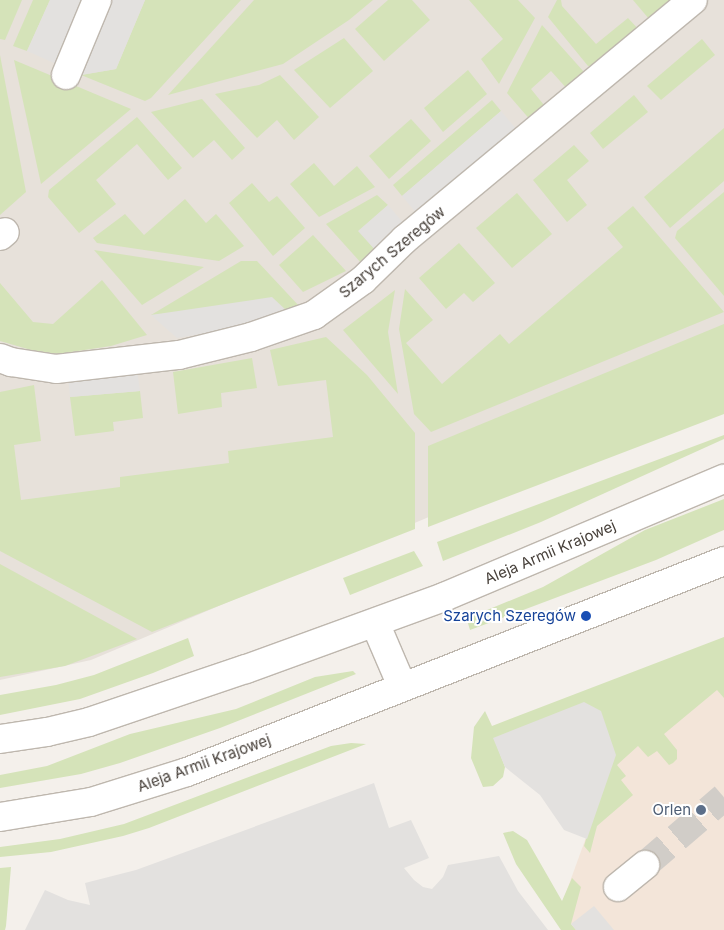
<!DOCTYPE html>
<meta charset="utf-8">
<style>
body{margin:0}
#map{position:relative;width:724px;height:930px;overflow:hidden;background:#f4f0eb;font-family:Inter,sans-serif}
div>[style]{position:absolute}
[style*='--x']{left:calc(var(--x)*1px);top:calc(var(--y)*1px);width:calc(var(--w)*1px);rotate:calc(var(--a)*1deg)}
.residential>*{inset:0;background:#e7e1da}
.commercial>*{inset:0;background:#f3e5d9}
.green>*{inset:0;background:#d5e3b9}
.parking>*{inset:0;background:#e3e1df}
.minor-tunnel>*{height:28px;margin-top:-14px;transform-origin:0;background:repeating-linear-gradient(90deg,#d1cdc8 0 28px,transparent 0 42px)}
.roads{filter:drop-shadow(1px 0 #beb7ae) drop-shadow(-1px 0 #beb7ae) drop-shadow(0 1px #beb7ae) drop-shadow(0 -1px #beb7ae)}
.minor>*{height:28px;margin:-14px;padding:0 14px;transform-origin:14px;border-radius:14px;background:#fff}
.dots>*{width:14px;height:14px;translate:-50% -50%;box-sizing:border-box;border:2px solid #fff;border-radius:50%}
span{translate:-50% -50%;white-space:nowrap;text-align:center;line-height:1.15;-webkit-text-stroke:4px #fff;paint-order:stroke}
.street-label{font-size:15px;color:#47403a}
.transit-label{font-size:15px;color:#164399}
.right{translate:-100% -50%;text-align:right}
.service-label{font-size:15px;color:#4e5e75}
</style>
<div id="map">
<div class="residential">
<div style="clip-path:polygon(0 0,724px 0,724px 392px,91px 660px,0 680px)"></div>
</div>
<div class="commercial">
<div style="clip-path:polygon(724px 637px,724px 930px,561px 930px,556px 920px,616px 755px)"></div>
</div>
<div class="green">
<div style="clip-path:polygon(0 0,22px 0,5px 40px,0 39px)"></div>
<div style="clip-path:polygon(33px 0,50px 0,27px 51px,13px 46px)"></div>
<div style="clip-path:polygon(145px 0,241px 0,151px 98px,145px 101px,81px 75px,116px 69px)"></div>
<div style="clip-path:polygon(254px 0,373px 0,349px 20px,283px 64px,168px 95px)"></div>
<div style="clip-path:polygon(388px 0,412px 0,430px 20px,384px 61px,355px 29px)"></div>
<div style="clip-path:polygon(469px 0,518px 0,535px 18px,499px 84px,481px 59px,503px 39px)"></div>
<div style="clip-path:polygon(557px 0,561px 0,562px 6px,596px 44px,628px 18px,640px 31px,595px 67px,588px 66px,548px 17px)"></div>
<div style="clip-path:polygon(633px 0,686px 0,649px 19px)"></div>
<div style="clip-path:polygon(542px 25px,584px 72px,583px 79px,569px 91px,551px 71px,531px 89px,548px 110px,532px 122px,507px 93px)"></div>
<div style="clip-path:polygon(344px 38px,373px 71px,330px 108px,294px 70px)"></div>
<div style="clip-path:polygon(702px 39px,715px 55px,661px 100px,647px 86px)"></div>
<div style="clip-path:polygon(0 55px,26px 192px,0 215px)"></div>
<div style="clip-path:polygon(14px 60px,131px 109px,41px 184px)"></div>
<div style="clip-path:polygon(468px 70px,487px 94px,443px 132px,424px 108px)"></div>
<div style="clip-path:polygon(280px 75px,319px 117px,294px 140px,277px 120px,257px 138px,215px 94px,259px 85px)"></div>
<div style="clip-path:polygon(634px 95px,648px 112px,603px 149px,590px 133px)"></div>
<div style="clip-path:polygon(202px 99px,245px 148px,232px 160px,214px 140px,193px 158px,151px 112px)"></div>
<div style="clip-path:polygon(492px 100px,501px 111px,402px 196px,393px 185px)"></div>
<div style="clip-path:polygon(137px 117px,182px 168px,168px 180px,137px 144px,96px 180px,116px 204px,79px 233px,48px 197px,49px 190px)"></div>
<div style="clip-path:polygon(411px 119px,431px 141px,389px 179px,369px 156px)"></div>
<div style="clip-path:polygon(724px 128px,724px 181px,670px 228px,644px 197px)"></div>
<div style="clip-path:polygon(574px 145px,589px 161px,567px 180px,587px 205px,567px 222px,533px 180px)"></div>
<div style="clip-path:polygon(314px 163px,334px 186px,357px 166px,375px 187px,319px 217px,290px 184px)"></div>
<div style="clip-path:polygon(252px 183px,269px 202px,277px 196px,305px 228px,273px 256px,229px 203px)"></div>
<div style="clip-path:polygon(724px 192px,724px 296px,675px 238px,677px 231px)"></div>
<div style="clip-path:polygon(517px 193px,552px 234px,512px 268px,476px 228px)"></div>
<div style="clip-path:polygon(377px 195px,388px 205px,359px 231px,377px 252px,362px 264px,326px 224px)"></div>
<div style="clip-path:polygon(185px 199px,206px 223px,216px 214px,244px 246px,219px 261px,97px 243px,93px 238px,125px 214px,144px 235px)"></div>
<div style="clip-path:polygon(633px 206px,724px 312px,431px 432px,414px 414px,399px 329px,405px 289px,433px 320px,406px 343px,442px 384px,500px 334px,509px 344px,623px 247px,607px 228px)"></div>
<div style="clip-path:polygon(313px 235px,346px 271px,303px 292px,279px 265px)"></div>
<div style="clip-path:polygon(459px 243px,495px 283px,473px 302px,464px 293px,446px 309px,419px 278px)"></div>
<div style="clip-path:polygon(94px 250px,204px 267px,142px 305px)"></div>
<div style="clip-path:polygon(241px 261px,257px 261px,300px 307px,288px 312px,183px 312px,151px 315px)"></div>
<div style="clip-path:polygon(102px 280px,147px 335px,111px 346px,58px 354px,31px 350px,0 341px,0 283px,33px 322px,53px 324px)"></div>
<div style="clip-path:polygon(395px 290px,388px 332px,398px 394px,343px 330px)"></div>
<div style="clip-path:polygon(724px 324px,724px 414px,428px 527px,428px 446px)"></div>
<div style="clip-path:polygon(326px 337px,367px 375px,415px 433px,415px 529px,152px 632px,0 551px,0 392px,34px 385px,41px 441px,14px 445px,21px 500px,120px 487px,120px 477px,229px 463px,228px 451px,333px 437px,326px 380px,278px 386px,270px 350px)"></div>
<div style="clip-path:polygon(252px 358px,257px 388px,221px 393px,222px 407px,178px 414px,173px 372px)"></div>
<div style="clip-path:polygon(140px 391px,143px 418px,113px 422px,114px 431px,75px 436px,70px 397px)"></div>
<div style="clip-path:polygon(724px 435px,724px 439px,541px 522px,443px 561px,437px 542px)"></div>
<div style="clip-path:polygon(724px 499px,724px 530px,719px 532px,656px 560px,470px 630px,467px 620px,475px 615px,543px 587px,645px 530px)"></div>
<div style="clip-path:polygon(414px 551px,423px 566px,350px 595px,343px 578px)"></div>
<div style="clip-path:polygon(0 564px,137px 639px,65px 666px,0 677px)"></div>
<div style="clip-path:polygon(724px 637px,724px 698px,717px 690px,664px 734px,677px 750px,677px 759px,673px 763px,669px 765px,657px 751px,648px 757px,638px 746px,617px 765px,626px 776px,621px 780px,633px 795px,597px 826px,590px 853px,584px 846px,591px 822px,494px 738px,505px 767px,503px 777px,493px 786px,483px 787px,471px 758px,474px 727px,485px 711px,492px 726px)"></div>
<div style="clip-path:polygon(188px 638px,194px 656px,153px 673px,80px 699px,0 715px,0 695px,56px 685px,94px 675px)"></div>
<div style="clip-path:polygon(353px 671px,356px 674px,220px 728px,120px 763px,81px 774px,0 788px,0 775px,47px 766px,130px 734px,236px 709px,315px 677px)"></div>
<div style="clip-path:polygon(351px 743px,366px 744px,149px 828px,123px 836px,51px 852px,0 857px,0 847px,60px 839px,124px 824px,331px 746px)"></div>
<div style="clip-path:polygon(513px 831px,527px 840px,562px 901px,572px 878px,581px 887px,571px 924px,576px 930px,561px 930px,516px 864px,503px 833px)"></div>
<div style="clip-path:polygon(11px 867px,6px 926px,5px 930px,0 930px,0 868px)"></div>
</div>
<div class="parking">
<div style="clip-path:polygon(50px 0,145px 0,116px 69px,81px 75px,27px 51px)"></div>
<div style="clip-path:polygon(501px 111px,517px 130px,418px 215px,402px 196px)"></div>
<div style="clip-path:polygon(388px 205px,406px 226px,377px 252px,358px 231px)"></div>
<div style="clip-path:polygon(272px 297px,288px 312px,235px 328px,177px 338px,151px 315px)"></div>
<div style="clip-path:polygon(137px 370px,140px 391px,70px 397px,68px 377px)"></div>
<div style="clip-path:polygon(584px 702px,601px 711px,616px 755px,587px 839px,564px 830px,540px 795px,505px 767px,493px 738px)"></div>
<div style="clip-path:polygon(374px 783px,389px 828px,411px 820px,429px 858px,404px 868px,414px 880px,423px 887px,432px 889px,443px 877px,448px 865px,499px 856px,518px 891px,548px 930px,25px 930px,45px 890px,68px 900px,90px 905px,85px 883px,136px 870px)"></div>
<div style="clip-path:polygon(594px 906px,614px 930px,576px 930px,571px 924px)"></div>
</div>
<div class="minor-tunnel">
<div style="--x:645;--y:865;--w:104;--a:-40.7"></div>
</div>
<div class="roads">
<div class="minor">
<div style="--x:66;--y:75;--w:81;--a:-67.5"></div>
<div style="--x:0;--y:236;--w:6;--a:-39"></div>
<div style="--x:0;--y:358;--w:12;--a:20"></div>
<div style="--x:11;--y:362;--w:46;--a:8.8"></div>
<div style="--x:56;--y:369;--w:124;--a:-6.5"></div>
<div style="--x:179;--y:355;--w:74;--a:-14"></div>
<div style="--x:251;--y:337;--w:67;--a:-19.2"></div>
<div style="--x:314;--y:315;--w:60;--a:-35.5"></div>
<div style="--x:363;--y:280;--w:59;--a:-44.3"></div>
<div style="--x:405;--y:239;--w:374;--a:-39.7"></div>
<div style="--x:375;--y:623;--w:69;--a:66.8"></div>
<div style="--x:0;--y:739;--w:48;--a:-8.5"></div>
<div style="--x:47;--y:732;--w:43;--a:-13.4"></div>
<div style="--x:89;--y:722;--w:166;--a:-18.7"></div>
<div style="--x:246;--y:669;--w:211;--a:-20"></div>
<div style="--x:444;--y:597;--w:304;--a:-22.9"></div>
<div style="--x:0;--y:817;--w:92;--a:-9.4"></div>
<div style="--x:91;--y:802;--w:101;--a:-17.4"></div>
<div style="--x:187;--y:772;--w:577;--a:-21.45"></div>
<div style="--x:618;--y:887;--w:35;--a:-39"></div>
</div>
</div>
<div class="dots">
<div style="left:586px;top:616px;background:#1a4fb4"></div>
<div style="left:701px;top:810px;background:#5c6f8a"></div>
</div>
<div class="street-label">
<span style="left:392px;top:252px;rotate:-40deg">Szarych Szeregów</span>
<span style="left:550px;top:552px;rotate:-23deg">Aleja Armii Krajowej</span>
<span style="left:204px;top:763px;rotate:-20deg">Aleja Armii Krajowej</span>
</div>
<div class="transit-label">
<span class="right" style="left:576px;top:616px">Szarych Szeregów</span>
</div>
<div class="service-label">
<span class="right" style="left:691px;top:810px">Orlen</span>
</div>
</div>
